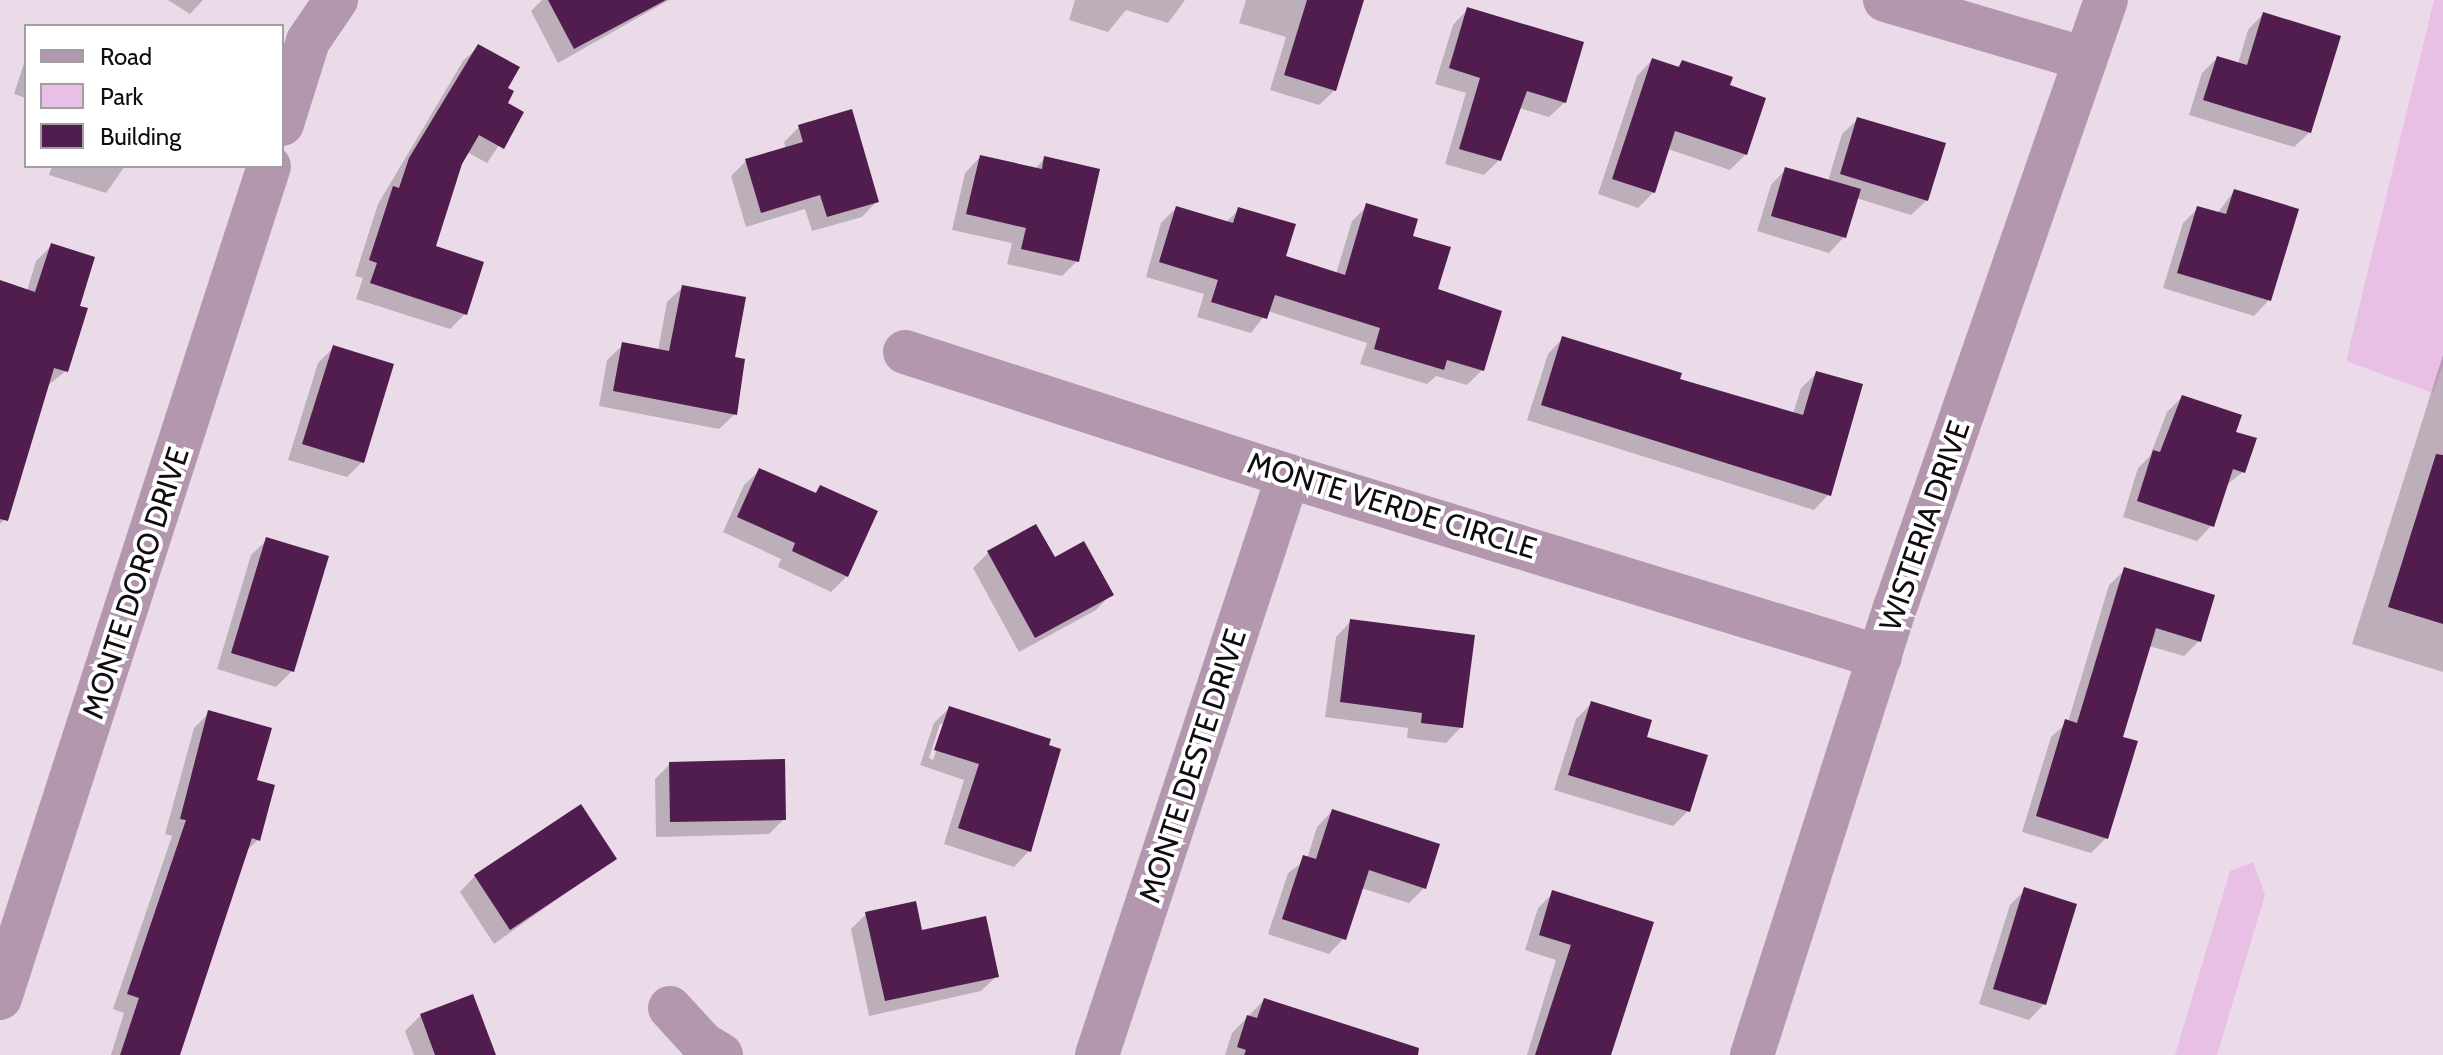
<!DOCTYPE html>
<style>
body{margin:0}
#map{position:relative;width:2443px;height:1055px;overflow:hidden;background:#ebdbe9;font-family:Cabin,sans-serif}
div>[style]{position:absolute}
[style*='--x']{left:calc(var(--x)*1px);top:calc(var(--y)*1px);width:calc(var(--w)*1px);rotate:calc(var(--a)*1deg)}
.green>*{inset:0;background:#e9c0e5}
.shadow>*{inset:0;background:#0003}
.building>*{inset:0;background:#511d4e}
.minor>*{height:44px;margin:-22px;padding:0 22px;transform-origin:22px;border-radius:22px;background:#b297af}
span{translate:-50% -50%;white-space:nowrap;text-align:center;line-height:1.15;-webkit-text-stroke:8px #fff;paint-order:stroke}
.street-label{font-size:30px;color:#110c10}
.legend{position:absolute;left:24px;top:24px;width:260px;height:144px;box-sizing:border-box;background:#fff;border:2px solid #a09e9f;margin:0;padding:10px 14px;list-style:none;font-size:24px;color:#110c10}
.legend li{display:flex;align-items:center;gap:16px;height:40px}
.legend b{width:40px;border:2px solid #a09e9f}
</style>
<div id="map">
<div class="green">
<div style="clip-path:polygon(2434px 0,2443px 0,2443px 364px,2433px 393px,2346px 361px)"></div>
<div style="clip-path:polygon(2253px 862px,2265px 895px,2217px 1055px,2175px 1055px,2230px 871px)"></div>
</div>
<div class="shadow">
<div style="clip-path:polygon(168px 0,203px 0,190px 14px)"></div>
<div style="clip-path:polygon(542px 0,669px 0,558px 63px,531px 11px)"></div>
<div style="clip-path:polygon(1075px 0,1185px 0,1168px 23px,1126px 10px,1108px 32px,1069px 20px)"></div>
<div style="clip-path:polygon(1246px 0,1362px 0,1335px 90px,1319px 105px,1270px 90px,1286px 37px,1239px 23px)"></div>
<div style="clip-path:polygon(1468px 9px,1565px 102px,1549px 117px,1519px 108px,1499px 160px,1484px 175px,1445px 164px,1466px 93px,1435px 84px,1453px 25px)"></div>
<div style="clip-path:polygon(2263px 14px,2310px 132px,2294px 147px,2189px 115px,2202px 73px,2217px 58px,2238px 64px,2248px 30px)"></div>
<div style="clip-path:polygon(479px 46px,505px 88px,505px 104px,521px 113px,487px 163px,467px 152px,461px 164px,433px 248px,465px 314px,450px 329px,356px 299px,363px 278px,355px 276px,378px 204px,463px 61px)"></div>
<div style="clip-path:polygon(26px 57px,26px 98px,14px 94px)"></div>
<div style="clip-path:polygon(1652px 60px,1676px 68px,1682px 62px,1727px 87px,1746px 154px,1730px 170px,1668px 149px,1654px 192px,1638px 208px,1598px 194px,1637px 76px)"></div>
<div style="clip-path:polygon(1858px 119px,1927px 200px,1911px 215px,1856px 198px,1844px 237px,1829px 253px,1757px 231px,1771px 185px,1786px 169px,1828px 181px,1842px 134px)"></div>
<div style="clip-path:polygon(799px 127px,877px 201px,862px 217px,812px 231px,805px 209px,746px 227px,731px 176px,746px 161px,786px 149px,784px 142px)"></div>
<div style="clip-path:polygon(980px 157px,1034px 170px,1045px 158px,1077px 261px,1062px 276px,1007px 264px,1012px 243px,952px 230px,965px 173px)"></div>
<div style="clip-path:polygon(52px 166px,125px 166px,106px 193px,49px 175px)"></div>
<div style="clip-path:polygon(2234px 191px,2269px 300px,2254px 316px,2163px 288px,2183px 223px,2198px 208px,2217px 214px)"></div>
<div style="clip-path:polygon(1367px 206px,1411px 237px,1482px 370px,1467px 385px,1436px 376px,1427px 384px,1360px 364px,1367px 343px,1268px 311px,1251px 333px,1197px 317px,1204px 294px,1146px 277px,1161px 223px,1176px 208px,1225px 223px,1239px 210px,1284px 257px,1336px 274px,1352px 221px)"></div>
<div style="clip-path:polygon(52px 245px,77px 307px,66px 371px,47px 386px,7px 517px,0 524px,0 282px,27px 291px,36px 261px)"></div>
<div style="clip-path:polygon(683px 287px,732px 359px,735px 414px,719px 429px,599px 406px,607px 360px,623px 345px,658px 351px,667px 302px)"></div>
<div style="clip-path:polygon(1563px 338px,1677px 381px,1793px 414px,1801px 388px,1817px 373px,1829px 494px,1814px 510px,1527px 420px,1548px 354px)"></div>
<div style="clip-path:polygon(333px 348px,362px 462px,347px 477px,288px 460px,318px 363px)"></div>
<div style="clip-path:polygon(2443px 355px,2443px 672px,2352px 644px)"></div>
<div style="clip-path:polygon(2182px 397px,2234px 434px,2243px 472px,2225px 486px,2212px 525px,2197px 541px,2123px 517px,2138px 468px,2150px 456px,2167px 412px)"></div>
<div style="clip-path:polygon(760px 470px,814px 494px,820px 487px,847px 576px,831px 592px,778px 567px,781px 559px,723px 532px,744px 485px)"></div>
<div style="clip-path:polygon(267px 540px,327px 558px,292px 671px,276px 687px,217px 669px,251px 555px)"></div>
<div style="clip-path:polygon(988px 553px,1111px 594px,1096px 610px,1019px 652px,973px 568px)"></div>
<div style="clip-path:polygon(2125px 570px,2199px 641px,2184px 656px,2149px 646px,2121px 738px,2106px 838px,2091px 853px,2022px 832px,2051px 737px,2068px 722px,2109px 585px)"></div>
<div style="clip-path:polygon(1351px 621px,1461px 727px,1446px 743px,1407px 738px,1408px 728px,1325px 717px,1336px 637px)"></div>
<div style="clip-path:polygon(1592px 703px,1644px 738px,1688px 811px,1673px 826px,1554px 790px,1576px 719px)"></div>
<div style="clip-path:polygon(evenodd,949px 708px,1059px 750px,1029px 851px,1014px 867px,944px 844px,964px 780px,920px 765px,934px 723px,949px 708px,940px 724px,945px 724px,933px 760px,929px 758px,940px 724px)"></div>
<div style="clip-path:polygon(209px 713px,258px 840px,245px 852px,178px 1055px,111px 1055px,124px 1013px,113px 1009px,172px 836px,165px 834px,194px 728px)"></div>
<div style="clip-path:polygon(670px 764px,784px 819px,769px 834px,656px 837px,655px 779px)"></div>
<div style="clip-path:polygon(1332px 811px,1424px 888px,1409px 903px,1361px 888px,1344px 938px,1329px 954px,1268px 934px,1288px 873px,1307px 859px,1317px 827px)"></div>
<div style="clip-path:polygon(614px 859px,494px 944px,460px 892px,475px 876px)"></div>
<div style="clip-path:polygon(2025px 890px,2044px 1004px,2029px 1020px,1979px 1004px,2010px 905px)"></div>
<div style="clip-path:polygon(1553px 893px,1651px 924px,1608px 1055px,1527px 1055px,1556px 960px,1525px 950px,1538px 908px)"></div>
<div style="clip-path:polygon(866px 914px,921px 932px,997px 976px,981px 991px,869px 1016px,851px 929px)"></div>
<div style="clip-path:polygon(1264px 1000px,1369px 1055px,1225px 1055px,1232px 1033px)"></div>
<div style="clip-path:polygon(421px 1015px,494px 1055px,414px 1055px,405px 1031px)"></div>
</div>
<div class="building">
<div style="clip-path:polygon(548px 0,666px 0,574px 49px)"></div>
<div style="clip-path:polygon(1307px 0,1364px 0,1336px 91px,1284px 75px)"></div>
<div style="clip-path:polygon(1467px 7px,1584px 42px,1566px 103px,1527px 91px,1501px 161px,1459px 149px,1480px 78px,1449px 68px)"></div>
<div style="clip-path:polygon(2263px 12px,2341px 36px,2311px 133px,2203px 100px,2217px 56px,2247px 65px)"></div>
<div style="clip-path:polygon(478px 44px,520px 67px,508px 88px,514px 91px,508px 103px,524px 112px,504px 149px,479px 135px,462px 164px,436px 246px,484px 262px,467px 315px,370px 283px,377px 263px,369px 260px,393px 186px,399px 188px,409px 158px)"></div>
<div style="clip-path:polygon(1652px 58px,1679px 67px,1682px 60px,1733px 77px,1730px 85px,1766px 98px,1747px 155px,1675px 131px,1655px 193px,1612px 179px)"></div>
<div style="clip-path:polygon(852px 109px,879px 202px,827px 217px,820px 195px,761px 213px,745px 159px,803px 142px,798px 125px)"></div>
<div style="clip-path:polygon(1857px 117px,1946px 143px,1928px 201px,1840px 174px)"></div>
<div style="clip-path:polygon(980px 155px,1042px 169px,1044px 156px,1100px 169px,1079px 262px,1021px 249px,1026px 228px,966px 214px)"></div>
<div style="clip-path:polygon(1785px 167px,1861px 189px,1846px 238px,1771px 216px)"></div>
<div style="clip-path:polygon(2234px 189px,2299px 209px,2271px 301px,2177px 273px,2197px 206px,2226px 214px)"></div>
<div style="clip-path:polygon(1366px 203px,1418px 219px,1413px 236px,1451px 247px,1438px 289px,1502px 311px,1484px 371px,1447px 360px,1444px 370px,1374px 349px,1380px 328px,1275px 295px,1267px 319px,1211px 302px,1218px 280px,1159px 262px,1176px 206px,1233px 223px,1238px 207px,1296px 224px,1286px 256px,1345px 275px)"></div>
<div style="clip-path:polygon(51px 243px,95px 257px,80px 306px,88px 308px,68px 372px,54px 368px,8px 521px,0 519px,0 280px,35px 292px)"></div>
<div style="clip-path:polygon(682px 285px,746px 297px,735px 357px,745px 359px,737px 415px,613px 391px,622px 342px,669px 351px)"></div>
<div style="clip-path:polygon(1562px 336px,1682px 373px,1680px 379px,1803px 415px,1816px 371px,1863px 384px,1831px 496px,1541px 405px)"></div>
<div style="clip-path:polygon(333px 345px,394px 364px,364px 463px,302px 444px)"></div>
<div style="clip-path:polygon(2182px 395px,2242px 415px,2236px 432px,2257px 438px,2245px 473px,2233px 469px,2214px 527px,2137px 501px,2153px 450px,2160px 452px)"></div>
<div style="clip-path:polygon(2436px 454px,2443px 455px,2443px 624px,2388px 607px)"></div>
<div style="clip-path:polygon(759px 468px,816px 493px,820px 485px,878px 511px,848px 577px,792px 551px,795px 543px,737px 517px)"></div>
<div style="clip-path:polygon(1036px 524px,1055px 557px,1084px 541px,1114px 595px,1035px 638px,987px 551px)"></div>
<div style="clip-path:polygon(266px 537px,329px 556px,294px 672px,231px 653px)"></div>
<div style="clip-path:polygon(2124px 567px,2215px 595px,2201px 642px,2156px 628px,2123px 737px,2138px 741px,2108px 839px,2036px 816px,2065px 719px,2077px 723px)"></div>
<div style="clip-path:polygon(1350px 619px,1475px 635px,1463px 728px,1421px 723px,1422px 713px,1340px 702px)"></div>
<div style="clip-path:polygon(1591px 701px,1652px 720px,1647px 737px,1708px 755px,1690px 812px,1568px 775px)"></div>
<div style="clip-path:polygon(949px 706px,1051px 739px,1049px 745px,1061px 749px,1031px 852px,958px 828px,979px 764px,934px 750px)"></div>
<div style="clip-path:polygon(208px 710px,272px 728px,257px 780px,275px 785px,260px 841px,252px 838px,180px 1055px,120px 1055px,139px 998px,127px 994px,186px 820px,180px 819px)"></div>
<div style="clip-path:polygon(785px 759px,786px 820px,670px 822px,669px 762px)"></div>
<div style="clip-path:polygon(581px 804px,617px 859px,510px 930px,474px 875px)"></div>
<div style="clip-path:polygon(1332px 809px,1440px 844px,1426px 889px,1369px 870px,1346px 940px,1282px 919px,1303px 855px,1316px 859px)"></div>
<div style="clip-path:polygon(2024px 887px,2077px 904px,2046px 1005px,1993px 989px)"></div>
<div style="clip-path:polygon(1552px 890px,1654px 922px,1611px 1055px,1535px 1055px,1571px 945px,1539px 935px)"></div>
<div style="clip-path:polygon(916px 901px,922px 930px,986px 916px,999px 977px,885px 1001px,865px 912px)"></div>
<div style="clip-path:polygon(473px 994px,496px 1055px,435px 1055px,420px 1014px)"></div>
<div style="clip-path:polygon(1264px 998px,1419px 1048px,1418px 1055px,1244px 1055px,1246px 1050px,1237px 1047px,1247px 1015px,1257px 1018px)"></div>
</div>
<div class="minor">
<div style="--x:1885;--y:0;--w:209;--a:16.4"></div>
<div style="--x:282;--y:124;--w:87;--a:-72.6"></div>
<div style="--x:308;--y:41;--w:50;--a:-55.7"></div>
<div style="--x:905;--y:352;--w:403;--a:17.9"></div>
<div style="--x:1288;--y:476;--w:619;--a:17"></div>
<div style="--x:0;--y:998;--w:874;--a:-72.08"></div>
<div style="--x:670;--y:1008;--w:49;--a:47.5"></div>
<div style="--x:703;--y:1044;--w:21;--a:31"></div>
<div style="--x:1097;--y:1055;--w:610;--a:-71.74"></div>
<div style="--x:1752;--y:1055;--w:472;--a:-72.3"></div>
<div style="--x:1896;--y:605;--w:640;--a:-70.86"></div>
</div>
<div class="street-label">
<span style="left:1392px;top:506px;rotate:17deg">MONTE VERDE CIRCLE</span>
<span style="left:1925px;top:526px;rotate:-71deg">WISTERIA DRIVE</span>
<span style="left:136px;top:583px;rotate:-72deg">MONTE DORO DRIVE</span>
<span style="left:1193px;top:766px;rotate:-72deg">MONTE DESTE DRIVE</span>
</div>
<ul class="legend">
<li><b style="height:10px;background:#b297af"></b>Road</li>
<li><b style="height:22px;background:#e9c0e5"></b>Park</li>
<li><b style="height:22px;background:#511d4e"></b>Building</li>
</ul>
</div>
